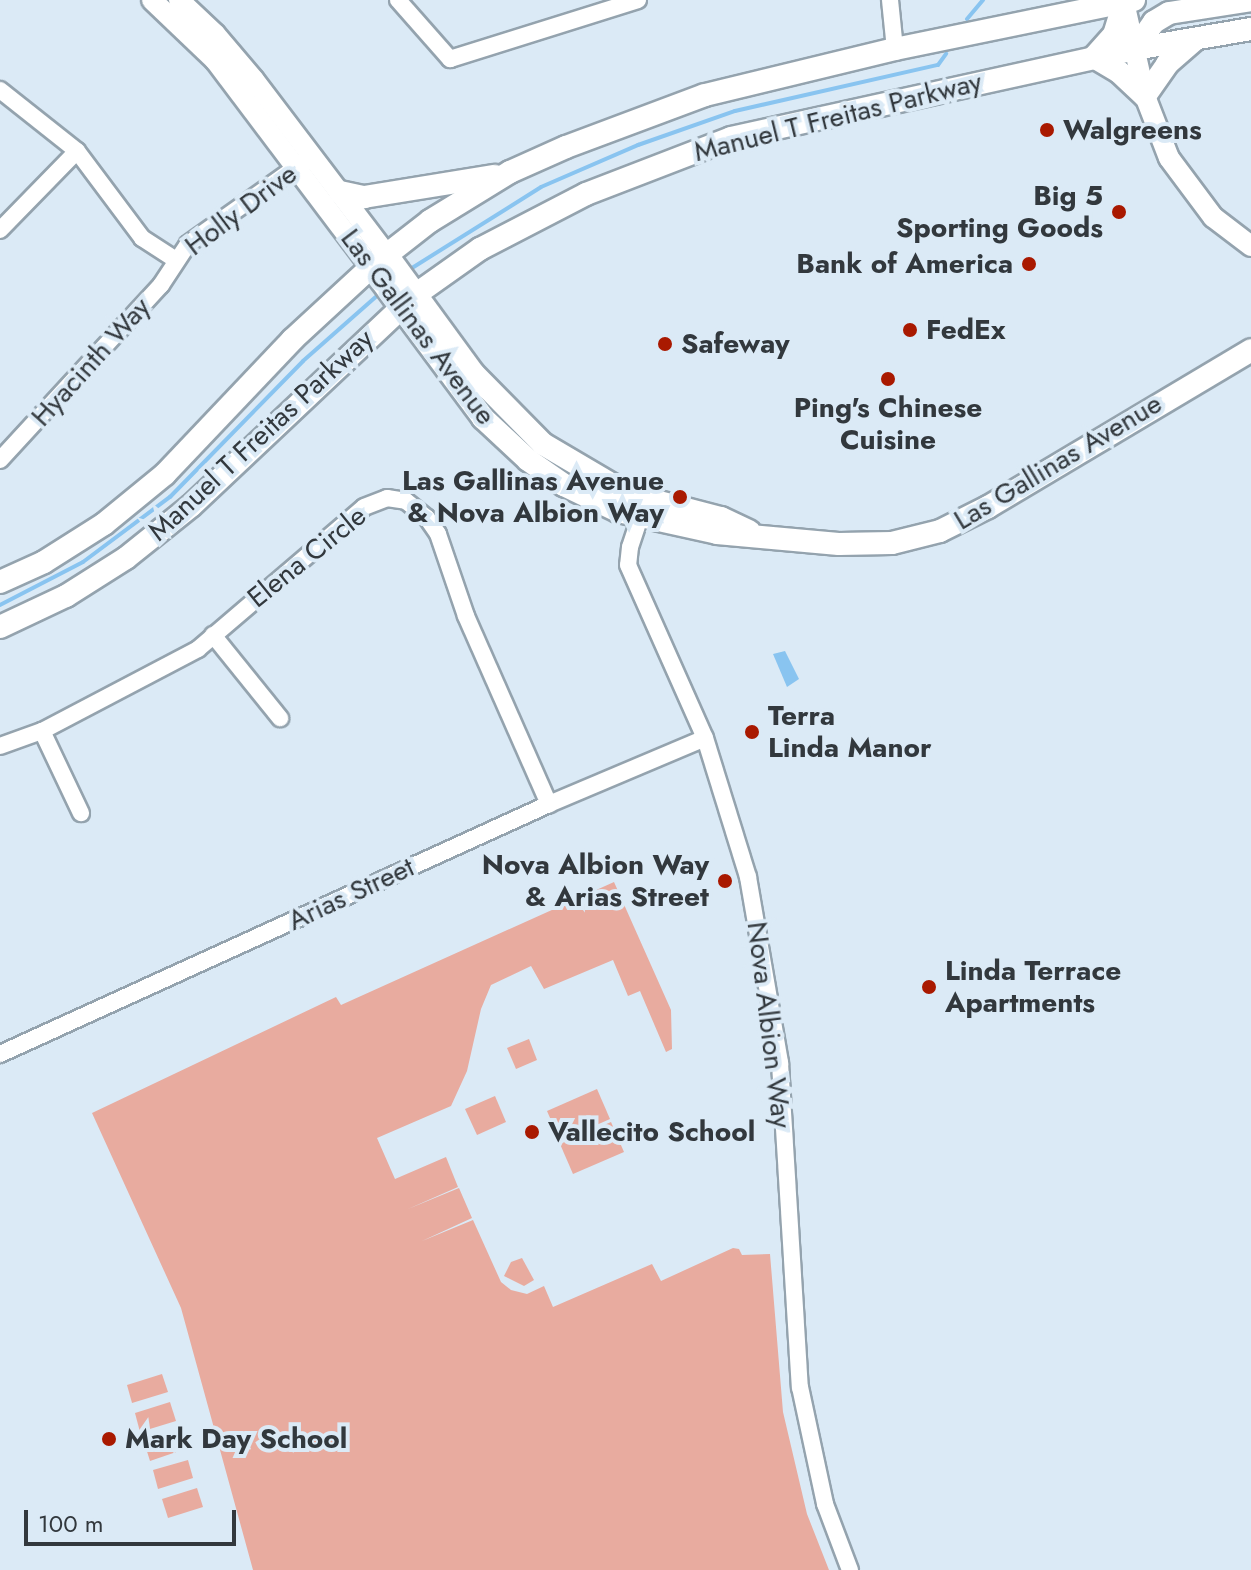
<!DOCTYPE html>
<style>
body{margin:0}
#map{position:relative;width:1251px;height:1570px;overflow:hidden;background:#dbeaf6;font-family:Jost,sans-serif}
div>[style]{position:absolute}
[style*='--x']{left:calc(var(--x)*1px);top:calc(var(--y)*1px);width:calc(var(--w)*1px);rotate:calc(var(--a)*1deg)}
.green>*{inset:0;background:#e8ab9f}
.water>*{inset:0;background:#89c4f0}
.stream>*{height:4px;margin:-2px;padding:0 2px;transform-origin:2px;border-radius:2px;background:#89c4f0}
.roads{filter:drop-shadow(2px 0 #94a3ae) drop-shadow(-2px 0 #94a3ae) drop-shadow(0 2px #94a3ae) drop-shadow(0 -2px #94a3ae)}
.minor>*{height:16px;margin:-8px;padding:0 8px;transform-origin:8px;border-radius:8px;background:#fff}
.tertiary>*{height:20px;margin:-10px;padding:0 10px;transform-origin:10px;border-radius:10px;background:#fff}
.secondary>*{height:22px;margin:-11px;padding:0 11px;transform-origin:11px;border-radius:11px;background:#fff}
.dots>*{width:22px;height:22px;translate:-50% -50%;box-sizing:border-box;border:4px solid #dbeaf6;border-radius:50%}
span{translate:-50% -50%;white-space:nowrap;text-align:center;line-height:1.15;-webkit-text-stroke:8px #dbeaf6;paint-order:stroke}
.street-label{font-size:28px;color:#32383d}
.poi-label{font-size:28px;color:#32383d;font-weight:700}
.left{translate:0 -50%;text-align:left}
.right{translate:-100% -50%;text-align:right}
.scale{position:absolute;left:24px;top:1510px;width:212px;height:36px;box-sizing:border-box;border:4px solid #32383d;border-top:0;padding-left:10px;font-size:24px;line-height:28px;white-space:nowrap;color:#32383d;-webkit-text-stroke:6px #dbeaf6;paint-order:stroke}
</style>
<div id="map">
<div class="green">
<div style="clip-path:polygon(614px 882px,671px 1010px,672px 1049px,666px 1052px,640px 991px,628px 996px,613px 960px,544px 989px,531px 966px,491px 985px,481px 1009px,467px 1071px,451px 1106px,377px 1138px,395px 1179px,446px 1157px,458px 1187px,408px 1209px,459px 1188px,472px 1218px,422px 1241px,473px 1220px,501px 1282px,511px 1290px,527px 1294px,544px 1286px,553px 1307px,652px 1264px,661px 1281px,733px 1248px,739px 1249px,742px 1255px,770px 1254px,783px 1412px,807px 1514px,829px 1570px,253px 1570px,181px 1308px,92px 1113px,336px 997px,341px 1005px)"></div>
<div style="clip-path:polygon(529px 1039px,537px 1060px,516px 1069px,507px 1048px)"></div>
<div style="clip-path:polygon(597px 1089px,610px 1119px,560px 1141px,547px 1111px)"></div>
<div style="clip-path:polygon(495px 1096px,506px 1122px,477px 1135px,465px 1109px)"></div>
<div style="clip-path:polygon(611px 1122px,624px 1152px,573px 1174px,560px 1144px)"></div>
<div style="clip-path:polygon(522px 1258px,534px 1280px,524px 1286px,504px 1276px,511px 1262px)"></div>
<div style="clip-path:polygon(162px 1374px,168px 1392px,132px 1403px,127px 1385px)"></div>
<div style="clip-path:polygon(170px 1402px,176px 1421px,140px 1432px,135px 1413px)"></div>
<div style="clip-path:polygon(179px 1431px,185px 1449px,150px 1461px,144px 1442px)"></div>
<div style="clip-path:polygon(188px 1460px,193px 1478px,158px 1489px,153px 1470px)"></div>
<div style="clip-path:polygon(197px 1488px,203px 1507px,168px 1518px,162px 1499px)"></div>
</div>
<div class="water">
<div style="clip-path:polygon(785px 651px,799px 679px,787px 687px,773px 654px)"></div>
</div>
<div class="stream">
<div style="--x:967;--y:19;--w:25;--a:-50"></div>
<div style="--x:412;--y:268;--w:152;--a:-32.1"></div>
<div style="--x:541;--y:187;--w:106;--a:-23.4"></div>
<div style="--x:638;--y:145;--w:103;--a:-19.3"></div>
<div style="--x:735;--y:111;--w:208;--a:-12.8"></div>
<div style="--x:938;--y:65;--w:14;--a:-54"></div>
<div style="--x:0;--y:605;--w:93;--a:-27.4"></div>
<div style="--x:83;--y:562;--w:109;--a:-36.8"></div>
<div style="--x:170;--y:497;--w:190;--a:-45.6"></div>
<div style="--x:303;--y:361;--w:101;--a:-41.4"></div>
</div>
<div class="roads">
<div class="minor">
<div style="--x:398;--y:0;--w:79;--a:48.6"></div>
<div style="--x:450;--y:59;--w:197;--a:-17.4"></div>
<div style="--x:890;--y:0;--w:49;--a:84.2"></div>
<div style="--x:0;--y:90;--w:98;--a:38.4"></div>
<div style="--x:77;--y:151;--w:109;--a:53.2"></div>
<div style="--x:142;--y:238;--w:40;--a:32.9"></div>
<div style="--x:0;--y:230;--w:110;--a:-45.7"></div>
<div style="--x:0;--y:460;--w:238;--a:-47.4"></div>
<div style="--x:161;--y:285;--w:49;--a:-56.6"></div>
<div style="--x:188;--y:244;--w:143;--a:-35.4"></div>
<div style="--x:643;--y:508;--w:41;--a:108.4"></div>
<div style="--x:630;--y:547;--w:18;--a:96"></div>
<div style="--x:628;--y:565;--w:189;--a:66"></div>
<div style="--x:705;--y:738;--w:145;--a:72.8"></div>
<div style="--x:748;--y:877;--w:189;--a:80.2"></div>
<div style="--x:780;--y:1063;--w:325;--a:86.5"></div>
<div style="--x:800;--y:1387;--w:120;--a:77.9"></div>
<div style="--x:825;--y:1504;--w:71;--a:69.3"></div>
<div style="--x:213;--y:635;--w:107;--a:51.1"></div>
<div style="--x:42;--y:731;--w:91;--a:64.6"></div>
<div style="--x:0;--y:746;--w:45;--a:-19.7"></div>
<div style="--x:42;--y:731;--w:176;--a:-27.7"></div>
<div style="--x:198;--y:649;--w:218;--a:-40.5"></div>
<div style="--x:364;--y:507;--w:25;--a:-21"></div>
<div style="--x:387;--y:498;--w:19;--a:9"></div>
<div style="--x:406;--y:501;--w:27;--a:39"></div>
<div style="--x:427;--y:518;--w:19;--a:55"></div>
<div style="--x:438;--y:534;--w:87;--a:71.1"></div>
<div style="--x:466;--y:616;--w:206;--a:66.2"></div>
<div style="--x:0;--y:1054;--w:603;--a:-24.48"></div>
<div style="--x:549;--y:804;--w:169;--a:-22.9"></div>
</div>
<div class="tertiary">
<div style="--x:152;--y:0;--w:87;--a:43.6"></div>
<div style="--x:215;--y:60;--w:259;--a:53"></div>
<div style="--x:179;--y:0;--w:50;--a:43.4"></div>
<div style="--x:215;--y:34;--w:60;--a:49.7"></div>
<div style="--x:254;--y:80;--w:220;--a:52.8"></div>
<div style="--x:1124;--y:2;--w:96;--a:77.4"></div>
<div style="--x:1145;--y:96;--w:66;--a:68.8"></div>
<div style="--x:1169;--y:158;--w:74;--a:53.3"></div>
<div style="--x:1213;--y:217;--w:48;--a:37.3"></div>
</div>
<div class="secondary">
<div style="--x:1135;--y:49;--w:33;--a:-55"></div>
<div style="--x:1154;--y:22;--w:17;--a:-31"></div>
<div style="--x:1169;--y:13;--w:83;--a:-9"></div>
<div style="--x:1094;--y:57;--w:29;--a:31"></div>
<div style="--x:1119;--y:72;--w:35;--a:43"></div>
<div style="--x:1145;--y:96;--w:39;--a:-55"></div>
<div style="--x:1167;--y:64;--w:35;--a:-41"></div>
<div style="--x:1094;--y:57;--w:30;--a:-48"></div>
<div style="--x:1114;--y:35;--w:34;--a:-73"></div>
<div style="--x:340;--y:192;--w:25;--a:12"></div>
<div style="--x:364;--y:197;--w:132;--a:-9.2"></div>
<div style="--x:387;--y:255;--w:146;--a:53.9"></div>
<div style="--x:473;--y:373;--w:100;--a:45.4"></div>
<div style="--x:543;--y:444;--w:99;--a:30.5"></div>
<div style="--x:628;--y:494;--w:96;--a:14.5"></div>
<div style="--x:721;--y:518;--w:31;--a:25"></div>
<div style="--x:371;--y:267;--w:188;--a:53.4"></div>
<div style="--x:483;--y:418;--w:62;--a:43"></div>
<div style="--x:528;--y:460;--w:44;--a:34.8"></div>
<div style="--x:564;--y:485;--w:60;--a:25.7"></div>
<div style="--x:618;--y:511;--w:101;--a:12.5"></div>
<div style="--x:717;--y:533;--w:122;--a:5.2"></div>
<div style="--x:839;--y:544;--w:53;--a:-1.1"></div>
<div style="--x:892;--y:543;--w:49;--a:-14"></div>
<div style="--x:940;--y:531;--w:54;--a:-26.6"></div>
<div style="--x:988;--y:507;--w:306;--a:-30.8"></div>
<div style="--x:0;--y:582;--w:48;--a:-24.4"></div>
<div style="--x:44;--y:562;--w:71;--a:-32.3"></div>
<div style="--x:104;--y:524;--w:79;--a:-39.3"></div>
<div style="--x:165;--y:474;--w:185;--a:-46.5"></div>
<div style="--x:292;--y:340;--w:108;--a:-42.7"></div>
<div style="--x:371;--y:267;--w:75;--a:-37.9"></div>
<div style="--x:430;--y:221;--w:94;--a:-31.5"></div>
<div style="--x:510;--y:172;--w:61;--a:-24.1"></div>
<div style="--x:566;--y:147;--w:148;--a:-20.5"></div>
<div style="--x:705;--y:95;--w:195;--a:-13.6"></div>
<div style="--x:895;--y:49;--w:244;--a:-11.6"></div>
<div style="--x:0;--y:627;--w:73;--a:-25.2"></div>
<div style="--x:66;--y:596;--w:71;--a:-32.3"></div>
<div style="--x:126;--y:558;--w:83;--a:-38.7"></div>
<div style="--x:191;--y:506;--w:308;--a:-43.3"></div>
<div style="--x:415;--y:295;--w:80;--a:-35.3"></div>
<div style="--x:480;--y:249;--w:119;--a:-27.4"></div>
<div style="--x:586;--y:194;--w:155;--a:-21.1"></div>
<div style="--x:731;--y:138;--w:414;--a:-12.4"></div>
<div style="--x:1135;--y:49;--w:118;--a:-9.8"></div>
</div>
</div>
<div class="dots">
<div style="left:1047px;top:130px;background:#a91900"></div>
<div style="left:1119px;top:212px;background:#a91900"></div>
<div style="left:1029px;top:264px;background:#a91900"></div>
<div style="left:910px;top:330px;background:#a91900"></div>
<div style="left:665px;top:344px;background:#a91900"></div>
<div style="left:888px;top:379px;background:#a91900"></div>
<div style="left:680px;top:497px;background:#a91900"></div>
<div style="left:752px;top:732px;background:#a91900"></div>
<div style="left:725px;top:881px;background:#a91900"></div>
<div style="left:929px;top:987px;background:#a91900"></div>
<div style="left:532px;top:1132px;background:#a91900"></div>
<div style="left:109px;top:1439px;background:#a91900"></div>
</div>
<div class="street-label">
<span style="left:838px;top:117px;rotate:-14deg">Manuel T Freitas Parkway</span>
<span style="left:241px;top:210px;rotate:-37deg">Holly Drive</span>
<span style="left:418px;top:327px;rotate:53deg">Las Gallinas Avenue</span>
<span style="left:91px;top:362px;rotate:-48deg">Hyacinth Way</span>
<span style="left:261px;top:435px;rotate:-43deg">Manuel T Freitas Parkway</span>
<span style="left:1058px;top:462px;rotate:-31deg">Las Gallinas Avenue</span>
<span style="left:307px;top:557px;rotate:-39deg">Elena Circle</span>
<span style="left:351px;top:894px;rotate:-25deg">Arias Street</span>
<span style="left:769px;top:1025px;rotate:83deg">Nova Albion Way</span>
</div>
<div class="poi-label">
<span class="left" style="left:1063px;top:130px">Walgreens</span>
<span class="right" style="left:1103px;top:212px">Big 5<br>Sporting Goods</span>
<span class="right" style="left:1013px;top:264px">Bank of America</span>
<span class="left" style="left:926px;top:330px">FedEx</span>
<span class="left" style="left:681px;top:344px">Safeway</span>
<span style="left:888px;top:424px">Ping's Chinese<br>Cuisine</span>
<span class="right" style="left:664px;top:497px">Las Gallinas Avenue<br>&amp; Nova Albion Way</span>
<span class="left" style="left:768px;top:732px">Terra<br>Linda Manor</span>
<span class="right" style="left:709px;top:881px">Nova Albion Way<br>&amp; Arias Street</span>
<span class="left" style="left:945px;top:987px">Linda Terrace<br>Apartments</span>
<span class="left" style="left:548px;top:1132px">Vallecito School</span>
<span class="left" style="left:125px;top:1439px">Mark Day School</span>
</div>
<div class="scale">100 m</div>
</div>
